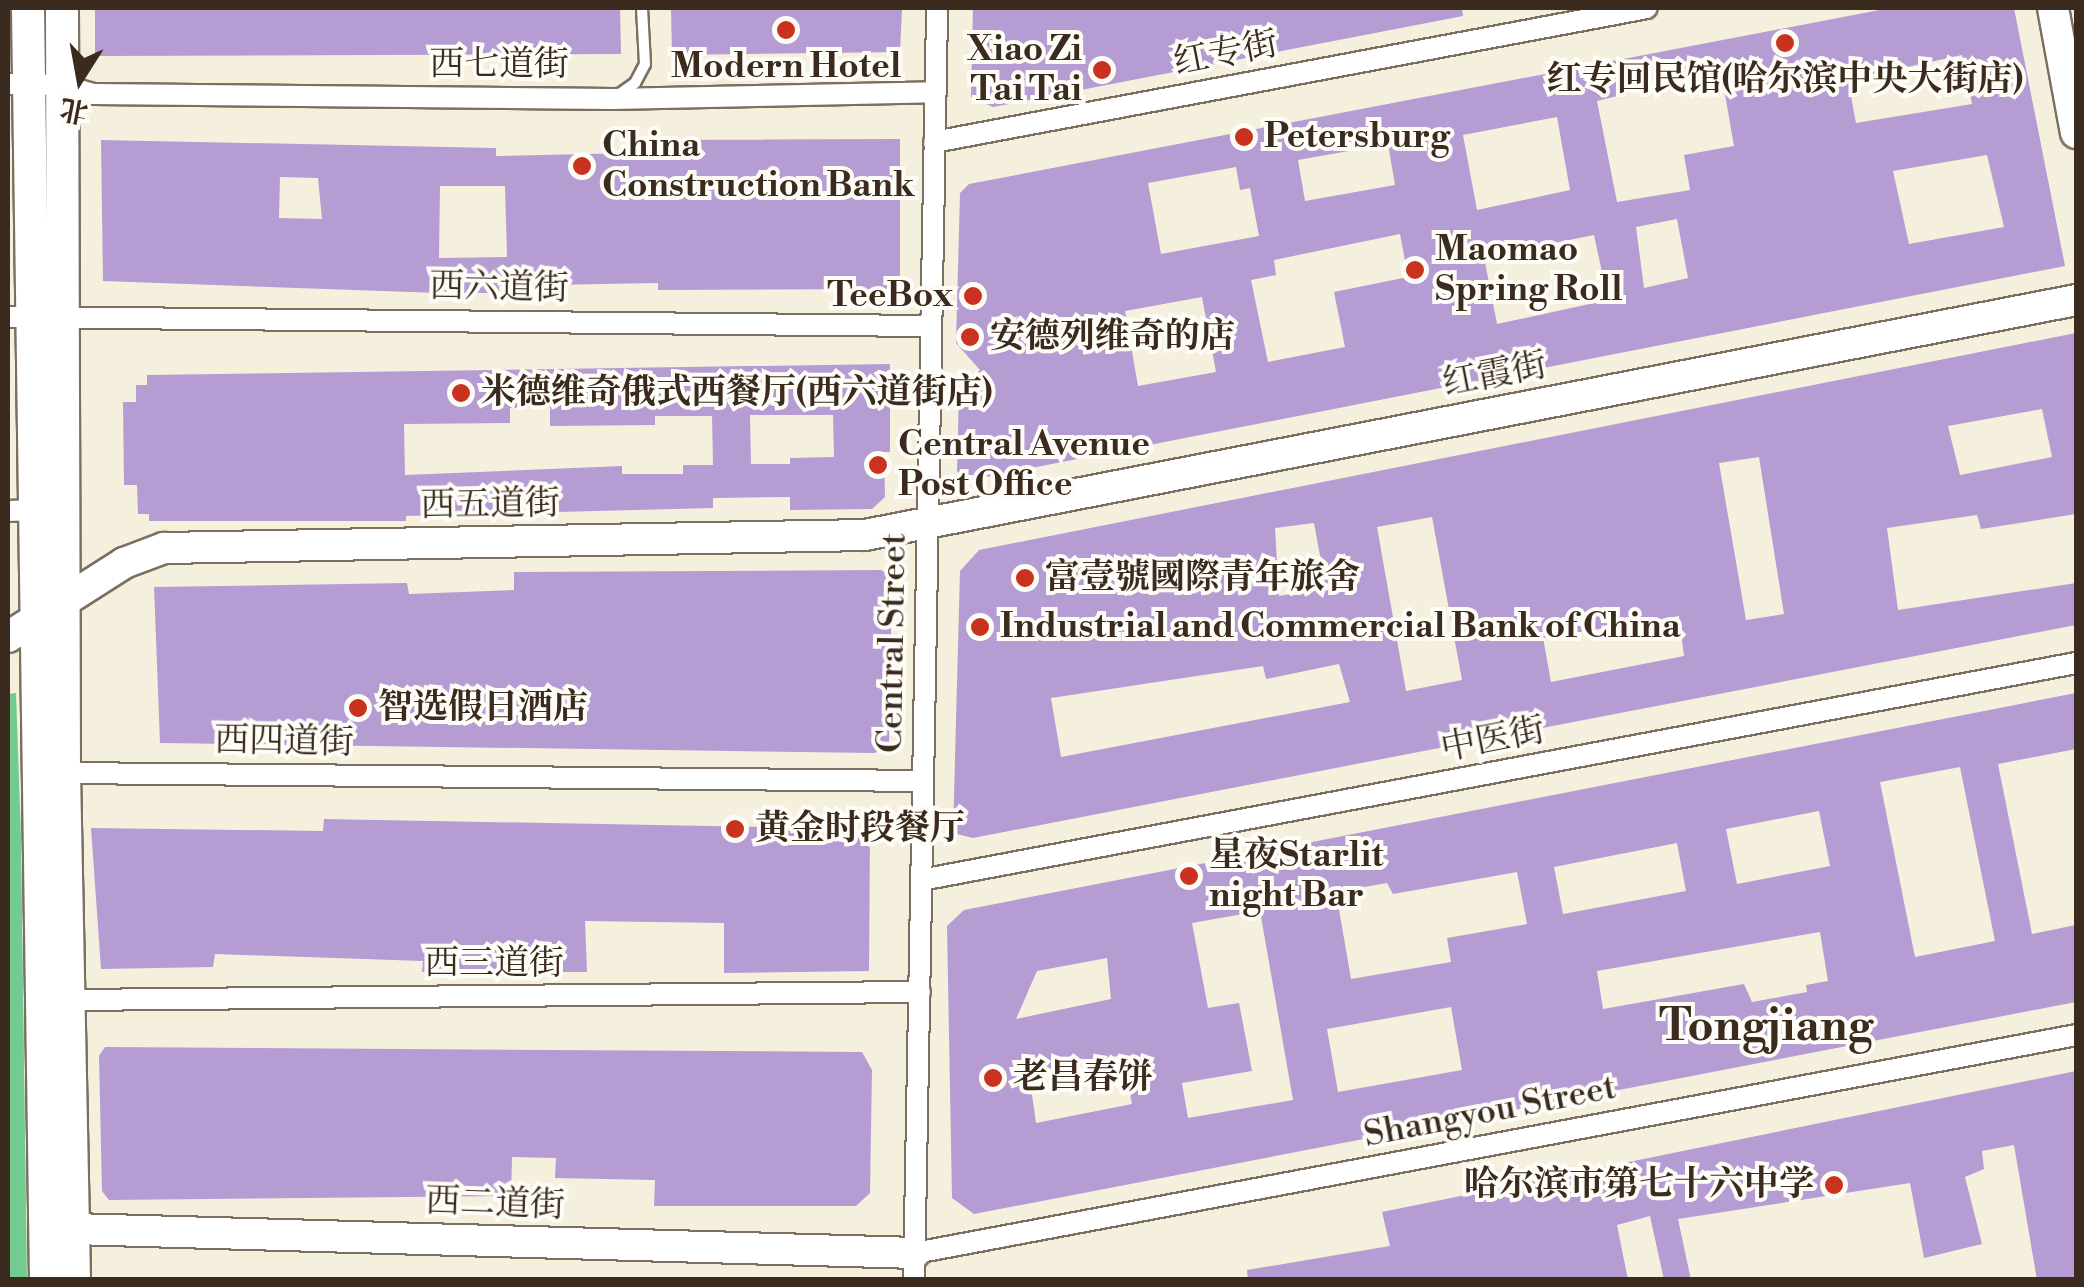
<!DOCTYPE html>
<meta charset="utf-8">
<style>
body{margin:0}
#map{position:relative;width:2084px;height:1287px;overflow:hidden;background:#f5efdd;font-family:"Libre Bodoni","Noto Serif SC",serif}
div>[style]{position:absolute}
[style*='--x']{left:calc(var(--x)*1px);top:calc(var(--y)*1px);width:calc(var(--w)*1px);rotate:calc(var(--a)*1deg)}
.green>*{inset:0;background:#72cb91}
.building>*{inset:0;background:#b59cd3}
.roads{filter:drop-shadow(2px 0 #7c6f61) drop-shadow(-2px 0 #7c6f61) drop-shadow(0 2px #7c6f61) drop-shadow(0 -2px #7c6f61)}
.lane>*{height:10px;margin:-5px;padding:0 5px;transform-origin:5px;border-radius:5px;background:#fff}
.street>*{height:20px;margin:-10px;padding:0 10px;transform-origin:10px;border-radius:10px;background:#fff}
.secondary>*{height:30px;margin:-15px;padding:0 15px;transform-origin:15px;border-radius:15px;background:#fff}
.primary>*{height:32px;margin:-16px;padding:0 16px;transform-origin:16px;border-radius:16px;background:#fff}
.dots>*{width:28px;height:28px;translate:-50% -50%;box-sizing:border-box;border:5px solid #fdfcf7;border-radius:50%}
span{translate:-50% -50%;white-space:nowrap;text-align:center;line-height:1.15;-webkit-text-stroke:8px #fdfcf7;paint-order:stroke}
.poi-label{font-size:35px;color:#3b2a1e;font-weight:700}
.right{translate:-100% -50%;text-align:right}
.left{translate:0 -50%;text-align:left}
.street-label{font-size:35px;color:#3b2a1e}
.district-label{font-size:45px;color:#3b2a1e;font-weight:700}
.frame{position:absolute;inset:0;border:10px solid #3b2a1e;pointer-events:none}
.north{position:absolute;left:30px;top:30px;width:100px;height:100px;-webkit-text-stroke:8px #fdfcf7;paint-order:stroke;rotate:191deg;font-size:28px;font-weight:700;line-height:40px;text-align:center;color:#3b2a1e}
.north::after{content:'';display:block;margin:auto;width:35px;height:45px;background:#3b2a1e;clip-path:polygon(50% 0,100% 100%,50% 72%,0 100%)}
</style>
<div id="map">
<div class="green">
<div style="clip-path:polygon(16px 693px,21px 837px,27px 1279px,8px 1279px,8px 694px)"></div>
</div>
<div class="building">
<div style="clip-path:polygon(95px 8px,620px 8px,621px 54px,95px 56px)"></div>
<div style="clip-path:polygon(671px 8px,902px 8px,900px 52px,672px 55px)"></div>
<div style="clip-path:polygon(973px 8px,1462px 8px,1463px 16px,993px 107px,971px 97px)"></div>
<div style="clip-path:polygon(evenodd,1890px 8px,2014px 8px,2065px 266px,965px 481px,957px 471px,959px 390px,980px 370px,956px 343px,960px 193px,969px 184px,1890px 8px,1962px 55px,1972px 104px,1856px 123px,1848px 80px,1962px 55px,1890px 8px,1721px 71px,1734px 146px,1684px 155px,1690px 190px,1617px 202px,1597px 101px,1721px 71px,1890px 8px,1557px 117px,1570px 190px,1477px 210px,1463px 135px,1557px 117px,1890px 8px,1388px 144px,1395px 185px,1305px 201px,1298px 160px,1388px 144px,1890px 8px,1987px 155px,2004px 227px,1909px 244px,1893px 171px,1987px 155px,1890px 8px,1236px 167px,1240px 190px,1250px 188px,1259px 236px,1161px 254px,1148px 183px,1236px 167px,1890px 8px,1677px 219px,1688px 278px,1644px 288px,1636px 227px,1677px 219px,1890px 8px,1400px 234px,1408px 277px,1334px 292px,1345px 347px,1268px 362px,1251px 280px,1276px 275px,1274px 260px,1400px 234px,1890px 8px,1594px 235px,1608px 300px,1497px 324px,1484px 257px,1594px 235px,1890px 8px,1202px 297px,1216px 372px,1138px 386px,1125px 311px,1202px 297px)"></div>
<div style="clip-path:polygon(evenodd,900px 139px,900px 289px,658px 290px,658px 283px,499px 286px,499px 293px,440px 293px,103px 281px,101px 140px,496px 148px,496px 156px,678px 152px,678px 140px,900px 139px,280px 177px,318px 178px,322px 219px,279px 218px,280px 177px,900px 139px,440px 186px,505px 186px,507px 257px,439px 258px,440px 186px)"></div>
<div style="clip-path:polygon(evenodd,2076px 333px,2076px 514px,1981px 529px,1977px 515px,1887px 528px,1898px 610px,2076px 583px,2076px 625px,973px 838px,953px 833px,960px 571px,979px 550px,2076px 333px,2042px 409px,2052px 457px,1960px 475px,1948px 426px,2042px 409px,2076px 333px,1759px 457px,1784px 614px,1746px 620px,1719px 463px,1759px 457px,2076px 333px,1432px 517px,1462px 680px,1406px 691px,1377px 527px,1432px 517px,2076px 333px,1314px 523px,1326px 588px,1279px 596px,1275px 528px,1314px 523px,2076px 333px,1679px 616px,1684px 656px,1551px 682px,1543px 638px,1679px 616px,2076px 333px,1339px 664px,1350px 702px,1061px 757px,1051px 698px,1263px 666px,1266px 679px,1339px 664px)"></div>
<div style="clip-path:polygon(evenodd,890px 364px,890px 452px,884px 452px,885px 497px,872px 509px,790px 510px,790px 497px,713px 498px,713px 508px,406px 516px,406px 521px,149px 521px,149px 514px,138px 514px,137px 485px,124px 485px,123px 402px,136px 402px,136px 385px,147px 385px,147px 375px,890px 364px,550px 407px,550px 426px,655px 425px,655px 416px,712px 416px,713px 465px,683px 465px,683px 474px,622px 474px,622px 466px,405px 475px,404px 424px,510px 423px,510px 408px,550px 407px,890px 364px,750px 415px,833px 415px,834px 457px,790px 458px,790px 464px,751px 464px,750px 415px)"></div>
<div style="clip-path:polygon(881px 570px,892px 576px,889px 744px,875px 753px,160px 743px,154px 587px,407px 583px,409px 594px,514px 590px,514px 572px)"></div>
<div style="clip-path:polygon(evenodd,2076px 693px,2076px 749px,1998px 764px,2032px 934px,2076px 925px,2076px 1002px,974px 1214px,952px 1198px,947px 926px,964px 910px,2076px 693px,1960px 767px,1995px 941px,1915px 957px,1880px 782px,1960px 767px,2076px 693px,1819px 811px,1830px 866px,1737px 884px,1726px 829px,1819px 811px,2076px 693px,1677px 843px,1686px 891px,1563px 914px,1554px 867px,1677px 843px,2076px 693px,1517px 872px,1527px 924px,1447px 938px,1451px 962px,1351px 979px,1336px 892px,1387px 883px,1393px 894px,1517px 872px,2076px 693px,1260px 911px,1293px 1100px,1188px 1118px,1182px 1083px,1252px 1071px,1239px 1003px,1208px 1008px,1192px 923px,1260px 911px,2076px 693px,1820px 932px,1828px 981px,1806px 985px,1807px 992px,1752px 1002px,1744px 984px,1603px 1009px,1597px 971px,1820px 932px,2076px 693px,1107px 958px,1111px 999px,1016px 1019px,1037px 971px,1107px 958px,2076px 693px,1451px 1007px,1462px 1070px,1338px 1092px,1327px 1029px,1451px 1007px,2076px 693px,1122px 1055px,1132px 1104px,1036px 1123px,1029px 1074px,1122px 1055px)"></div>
<div style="clip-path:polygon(324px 819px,870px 829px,869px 971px,724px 973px,724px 923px,585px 921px,587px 972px,422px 972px,423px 961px,215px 954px,213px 967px,101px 969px,91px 828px,323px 831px)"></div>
<div style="clip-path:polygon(105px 1047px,862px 1052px,872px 1070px,870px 1193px,856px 1206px,654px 1206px,655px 1180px,555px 1178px,556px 1158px,512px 1157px,511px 1196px,109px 1200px,102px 1191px,99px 1056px)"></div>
<div style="clip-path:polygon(2076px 1071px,2076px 1280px,2037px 1280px,2014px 1145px,1982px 1151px,1984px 1169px,1965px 1177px,1982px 1244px,1924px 1258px,1910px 1183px,1678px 1219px,1691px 1280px,1664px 1280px,1650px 1216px,1617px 1225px,1628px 1280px,1248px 1280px,1247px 1270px,1390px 1246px,1382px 1212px)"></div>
</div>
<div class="roads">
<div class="lane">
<div style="--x:618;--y:95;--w:21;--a:-35"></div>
<div style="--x:635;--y:83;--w:21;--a:-62"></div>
<div style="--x:645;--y:64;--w:56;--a:-93.1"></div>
</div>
<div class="street">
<div style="--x:8;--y:84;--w:54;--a:1.1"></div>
<div style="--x:62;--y:85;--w:33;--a:16"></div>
<div style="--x:94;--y:94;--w:519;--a:0.55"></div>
<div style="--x:613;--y:99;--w:322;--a:-1.2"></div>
<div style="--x:934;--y:142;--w:725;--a:-10.64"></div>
<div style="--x:8;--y:317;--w:923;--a:0.56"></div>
<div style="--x:8;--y:511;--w:27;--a:-2"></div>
<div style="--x:64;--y:773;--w:859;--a:0.53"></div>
<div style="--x:921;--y:880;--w:1175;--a:-10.64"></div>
<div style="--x:69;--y:1000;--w:851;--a:-0.54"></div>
<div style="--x:915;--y:1253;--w:1181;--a:-10.63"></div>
<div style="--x:914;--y:1280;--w:1272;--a:-88.96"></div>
</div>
<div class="secondary">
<div style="--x:2053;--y:8;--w:127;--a:79.6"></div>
<div style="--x:8;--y:637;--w:138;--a:-32.5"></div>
<div style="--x:124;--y:563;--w:43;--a:-20.6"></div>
<div style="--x:164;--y:548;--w:701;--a:-1.06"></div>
<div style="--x:865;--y:535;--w:1234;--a:-10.98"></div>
<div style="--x:73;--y:1229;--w:842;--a:1.63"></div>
</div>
<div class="primary">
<div style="--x:28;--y:8;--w:1272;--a:89.19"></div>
<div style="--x:62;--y:8;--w:765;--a:89.85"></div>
<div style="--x:64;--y:773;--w:507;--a:88.87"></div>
</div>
</div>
<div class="dots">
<div style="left:786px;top:30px;background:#c8321e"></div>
<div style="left:1785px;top:43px;background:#c8321e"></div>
<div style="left:1102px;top:70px;background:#c8321e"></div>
<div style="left:1244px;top:137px;background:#c8321e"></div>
<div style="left:582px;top:166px;background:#c8321e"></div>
<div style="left:1415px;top:270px;background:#c8321e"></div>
<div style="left:973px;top:296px;background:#c8321e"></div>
<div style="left:970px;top:337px;background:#c8321e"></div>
<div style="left:461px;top:393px;background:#c8321e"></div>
<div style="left:878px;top:465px;background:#c8321e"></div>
<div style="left:1025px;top:578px;background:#c8321e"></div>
<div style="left:980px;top:627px;background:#c8321e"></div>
<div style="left:358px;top:708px;background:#c8321e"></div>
<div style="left:735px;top:829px;background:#c8321e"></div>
<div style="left:1189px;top:876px;background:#c8321e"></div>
<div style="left:993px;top:1078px;background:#c8321e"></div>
<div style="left:1834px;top:1185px;background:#c8321e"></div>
</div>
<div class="poi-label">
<span class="right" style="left:1082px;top:70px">Xiao Zi<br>Tai Tai</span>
<span style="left:786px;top:67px">Modern Hotel</span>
<span style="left:1785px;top:80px">红专回民馆(哈尔滨中央大街店)</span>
<span class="left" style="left:1264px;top:137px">Petersburg</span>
<span class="left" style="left:602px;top:166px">China<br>Construction Bank</span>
<span class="left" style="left:1435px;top:270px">Maomao<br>Spring Roll</span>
<span class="right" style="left:953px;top:296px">TeeBox</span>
<span class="left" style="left:990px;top:337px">安德列维奇的店</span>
<span class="left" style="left:481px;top:393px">米德维奇俄式西餐厅(西六道街店)</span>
<span class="left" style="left:898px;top:465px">Central Avenue<br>Post Office</span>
<span class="left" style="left:1045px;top:578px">富壹號國際青年旅舍</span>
<span class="left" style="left:1000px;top:627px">Industrial and Commercial Bank of China</span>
<span class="left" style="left:378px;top:708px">智选假日酒店</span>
<span class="left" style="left:755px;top:829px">黄金时段餐厅</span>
<span class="left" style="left:1209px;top:876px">星夜Starlit<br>night Bar</span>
<span class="left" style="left:1013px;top:1078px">老昌春饼</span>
<span class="right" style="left:1814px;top:1185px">哈尔滨市第七十六中学</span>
</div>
<div class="street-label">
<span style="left:1226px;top:54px;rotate:-11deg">红专街</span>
<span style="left:499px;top:65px">西七道街</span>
<span style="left:499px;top:288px;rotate:1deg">西六道街</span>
<span style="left:1495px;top:375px;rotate:-11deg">红霞街</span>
<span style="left:490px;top:505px;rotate:-1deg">西五道街</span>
<span style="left:893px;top:643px;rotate:-89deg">Central Street</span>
<span style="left:1493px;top:740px;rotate:-11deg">中医街</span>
<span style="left:284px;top:742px;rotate:1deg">西四道街</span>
<span style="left:494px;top:964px">西三道街</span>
<span style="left:1490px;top:1112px;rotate:-11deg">Shangyou Street</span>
<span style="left:495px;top:1204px;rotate:2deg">西二道街</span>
</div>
<div class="district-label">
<span style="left:1766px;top:1027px">Tongjiang</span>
</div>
<div class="frame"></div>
<div class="north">北</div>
</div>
